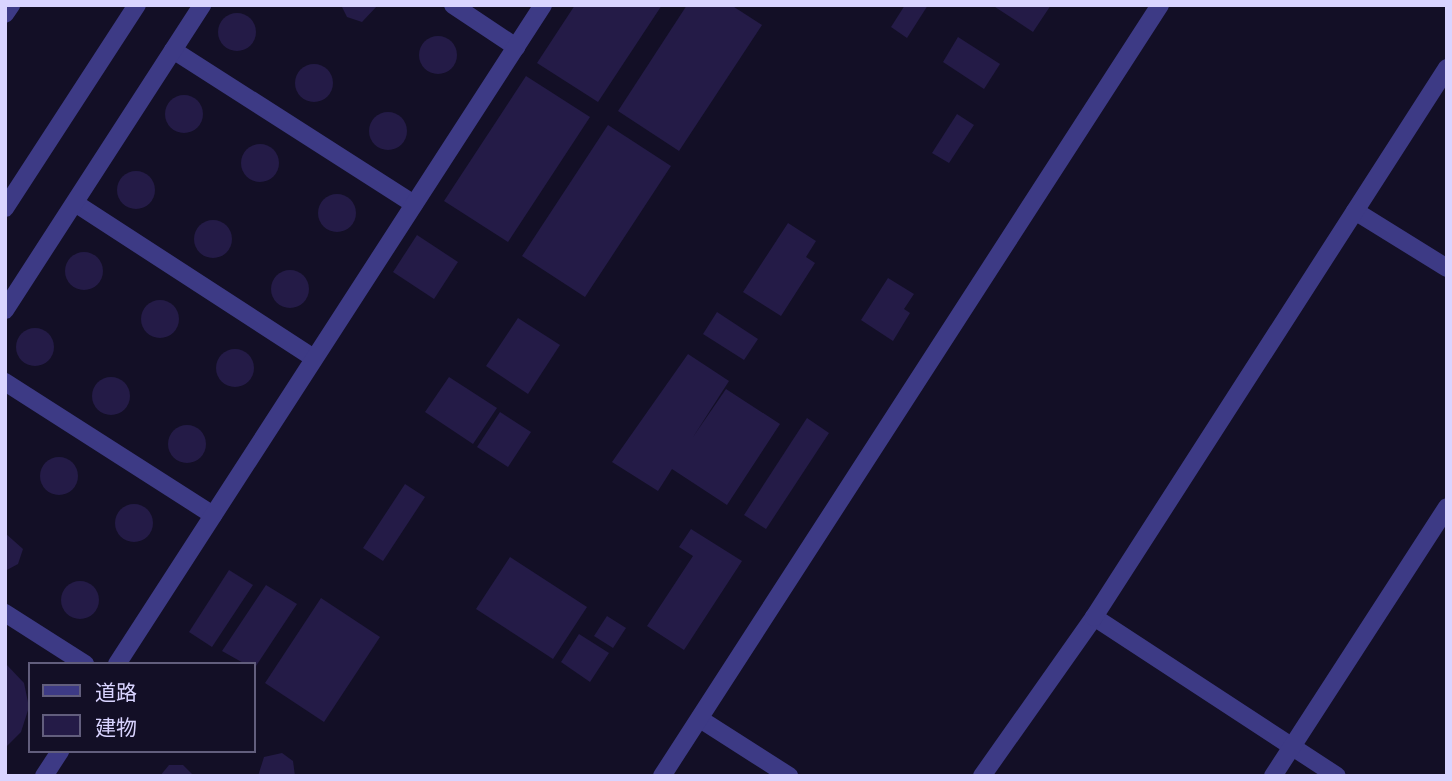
<!DOCTYPE html>
<meta charset="utf-8">
<style>
body{margin:0}
#map{position:relative;width:1452px;height:781px;overflow:hidden;background:#130f26;font-family:Inter,"Noto Sans JP",sans-serif}
div>[style]{position:absolute}
[style*='--x']{left:calc(var(--x)*1px);top:calc(var(--y)*1px);width:calc(var(--w)*1px);rotate:calc(var(--a)*1deg)}
.building>*{inset:0;background:#241b47}
.round{border-radius:50%}
.minor>*{height:18px;margin:-9px;padding:0 9px;transform-origin:9px;border-radius:9px;background:#3d3a85}
span{translate:-50% -50%;white-space:nowrap;text-align:center;line-height:1.15;-webkit-text-stroke:6px #130f26;paint-order:stroke}
.frame{position:absolute;inset:0;border:7px solid #d9d4ff;pointer-events:none}
.legend{position:absolute;left:28px;top:662px;width:228px;height:91px;box-sizing:border-box;background:#130f26;border:2px solid #625e7d;margin:0;padding:9px 12px;list-style:none;font-size:21px;color:#d9d4ff}
.legend li{display:flex;align-items:center;gap:14px;height:35px}
.legend b{width:35px;border:2px solid #625e7d}
</style>
<div id="map">
<div class="building">
<div style="clip-path:polygon(341px 5px,378px 5px,362px 22px,347px 17px)"></div>
<div style="clip-path:polygon(575px 5px,662px 5px,598px 102px,537px 63px)"></div>
<div style="clip-path:polygon(687px 5px,731px 5px,762px 25px,679px 151px,618px 111px)"></div>
<div style="clip-path:polygon(905px 5px,928px 5px,907px 38px,891px 27px)"></div>
<div style="clip-path:polygon(992px 5px,1051px 5px,1033px 32px)"></div>
<div class="round" style="left:218px;top:13px;width:38px;height:38px"></div>
<div class="round" style="left:419px;top:36px;width:38px;height:38px"></div>
<div style="clip-path:polygon(958px 37px,1000px 64px,984px 89px,943px 62px)"></div>
<div class="round" style="left:295px;top:64px;width:38px;height:38px"></div>
<div style="clip-path:polygon(526px 76px,590px 117px,508px 242px,444px 201px)"></div>
<div class="round" style="left:165px;top:95px;width:38px;height:38px"></div>
<div class="round" style="left:369px;top:112px;width:38px;height:38px"></div>
<div style="clip-path:polygon(957px 114px,974px 125px,949px 163px,932px 153px)"></div>
<div style="clip-path:polygon(608px 125px,671px 166px,585px 297px,522px 256px)"></div>
<div class="round" style="left:241px;top:144px;width:38px;height:38px"></div>
<div class="round" style="left:117px;top:171px;width:38px;height:38px"></div>
<div class="round" style="left:318px;top:194px;width:38px;height:38px"></div>
<div class="round" style="left:194px;top:220px;width:38px;height:38px"></div>
<div style="clip-path:polygon(788px 223px,816px 241px,806px 257px,815px 263px,781px 316px,743px 292px)"></div>
<div style="clip-path:polygon(417px 235px,458px 262px,434px 299px,393px 272px)"></div>
<div class="round" style="left:65px;top:252px;width:38px;height:38px"></div>
<div class="round" style="left:271px;top:270px;width:38px;height:38px"></div>
<div style="clip-path:polygon(888px 278px,914px 294px,904px 309px,910px 313px,893px 341px,861px 320px)"></div>
<div class="round" style="left:141px;top:300px;width:38px;height:38px"></div>
<div style="clip-path:polygon(717px 312px,758px 339px,744px 360px,703px 334px)"></div>
<div style="clip-path:polygon(518px 318px,560px 345px,528px 394px,486px 366px)"></div>
<div class="round" style="left:16px;top:328px;width:38px;height:38px"></div>
<div class="round" style="left:216px;top:349px;width:38px;height:38px"></div>
<div style="clip-path:polygon(688px 354px,729px 381px,693px 437px,726px 389px,780px 424px,727px 505px,672px 469px,658px 491px,612px 462px)"></div>
<div style="clip-path:polygon(449px 377px,497px 408px,473px 444px,425px 412px)"></div>
<div class="round" style="left:92px;top:377px;width:38px;height:38px"></div>
<div style="clip-path:polygon(500px 412px,531px 432px,508px 467px,477px 447px)"></div>
<div style="clip-path:polygon(807px 418px,829px 433px,766px 529px,744px 515px)"></div>
<div class="round" style="left:168px;top:425px;width:38px;height:38px"></div>
<div class="round" style="left:40px;top:457px;width:38px;height:38px"></div>
<div style="clip-path:polygon(405px 484px,425px 497px,383px 561px,363px 548px)"></div>
<div class="round" style="left:115px;top:504px;width:38px;height:38px"></div>
<div style="clip-path:polygon(691px 529px,742px 561px,684px 650px,647px 626px,693px 556px,679px 547px)"></div>
<div style="clip-path:polygon(5px 533px,23px 549px,18px 564px,5px 571px)"></div>
<div style="clip-path:polygon(510px 557px,587px 607px,553px 659px,476px 609px)"></div>
<div style="clip-path:polygon(229px 570px,253px 585px,212px 647px,189px 632px)"></div>
<div class="round" style="left:61px;top:581px;width:38px;height:38px"></div>
<div style="clip-path:polygon(266px 585px,297px 604px,254px 669px,222px 651px)"></div>
<div style="clip-path:polygon(321px 598px,380px 637px,324px 722px,265px 683px)"></div>
<div style="clip-path:polygon(607px 616px,626px 628px,613px 648px,594px 636px)"></div>
<div style="clip-path:polygon(579px 634px,609px 653px,590px 682px,561px 662px)"></div>
<div style="clip-path:polygon(5px 663px,24px 683px,29px 707px,21px 732px,5px 748px)"></div>
<div style="clip-path:polygon(282px 753px,293px 761px,295px 776px,258px 776px,264px 757px)"></div>
<div style="clip-path:polygon(169px 765px,183px 765px,194px 776px,160px 776px)"></div>
</div>
<div class="minor">
<div style="--x:453;--y:5;--w:76;--a:33.7"></div>
<div style="--x:5;--y:14;--w:11;--a:-56"></div>
<div style="--x:173;--y:50;--w:286;--a:32.6"></div>
<div style="--x:75;--y:203;--w:285;--a:33"></div>
<div style="--x:5;--y:208;--w:242;--a:-57"></div>
<div style="--x:1355;--y:211;--w:108;--a:31.8"></div>
<div style="--x:5;--y:310;--w:363;--a:-57.1"></div>
<div style="--x:5;--y:382;--w:247;--a:32.6"></div>
<div style="--x:5;--y:613;--w:95;--a:32.5"></div>
<div style="--x:1094;--y:617;--w:290;--a:33.2"></div>
<div style="--x:117;--y:664;--w:785;--a:-57.12"></div>
<div style="--x:700;--y:719;--w:106;--a:32.6"></div>
<div style="--x:44;--y:776;--w:30;--a:-57"></div>
<div style="--x:662;--y:776;--w:918;--a:-57.14"></div>
<div style="--x:982;--y:776;--w:194;--a:-54.8"></div>
<div style="--x:1094;--y:617;--w:653;--a:-57.26"></div>
<div style="--x:1273;--y:776;--w:320;--a:-57.1"></div>
</div>
<div class="frame"></div>
<ul class="legend">
<li><b style="height:9px;background:#3d3a85"></b>道路</li>
<li><b style="height:19px;background:#241b47"></b>建物</li>
</ul>
</div>
